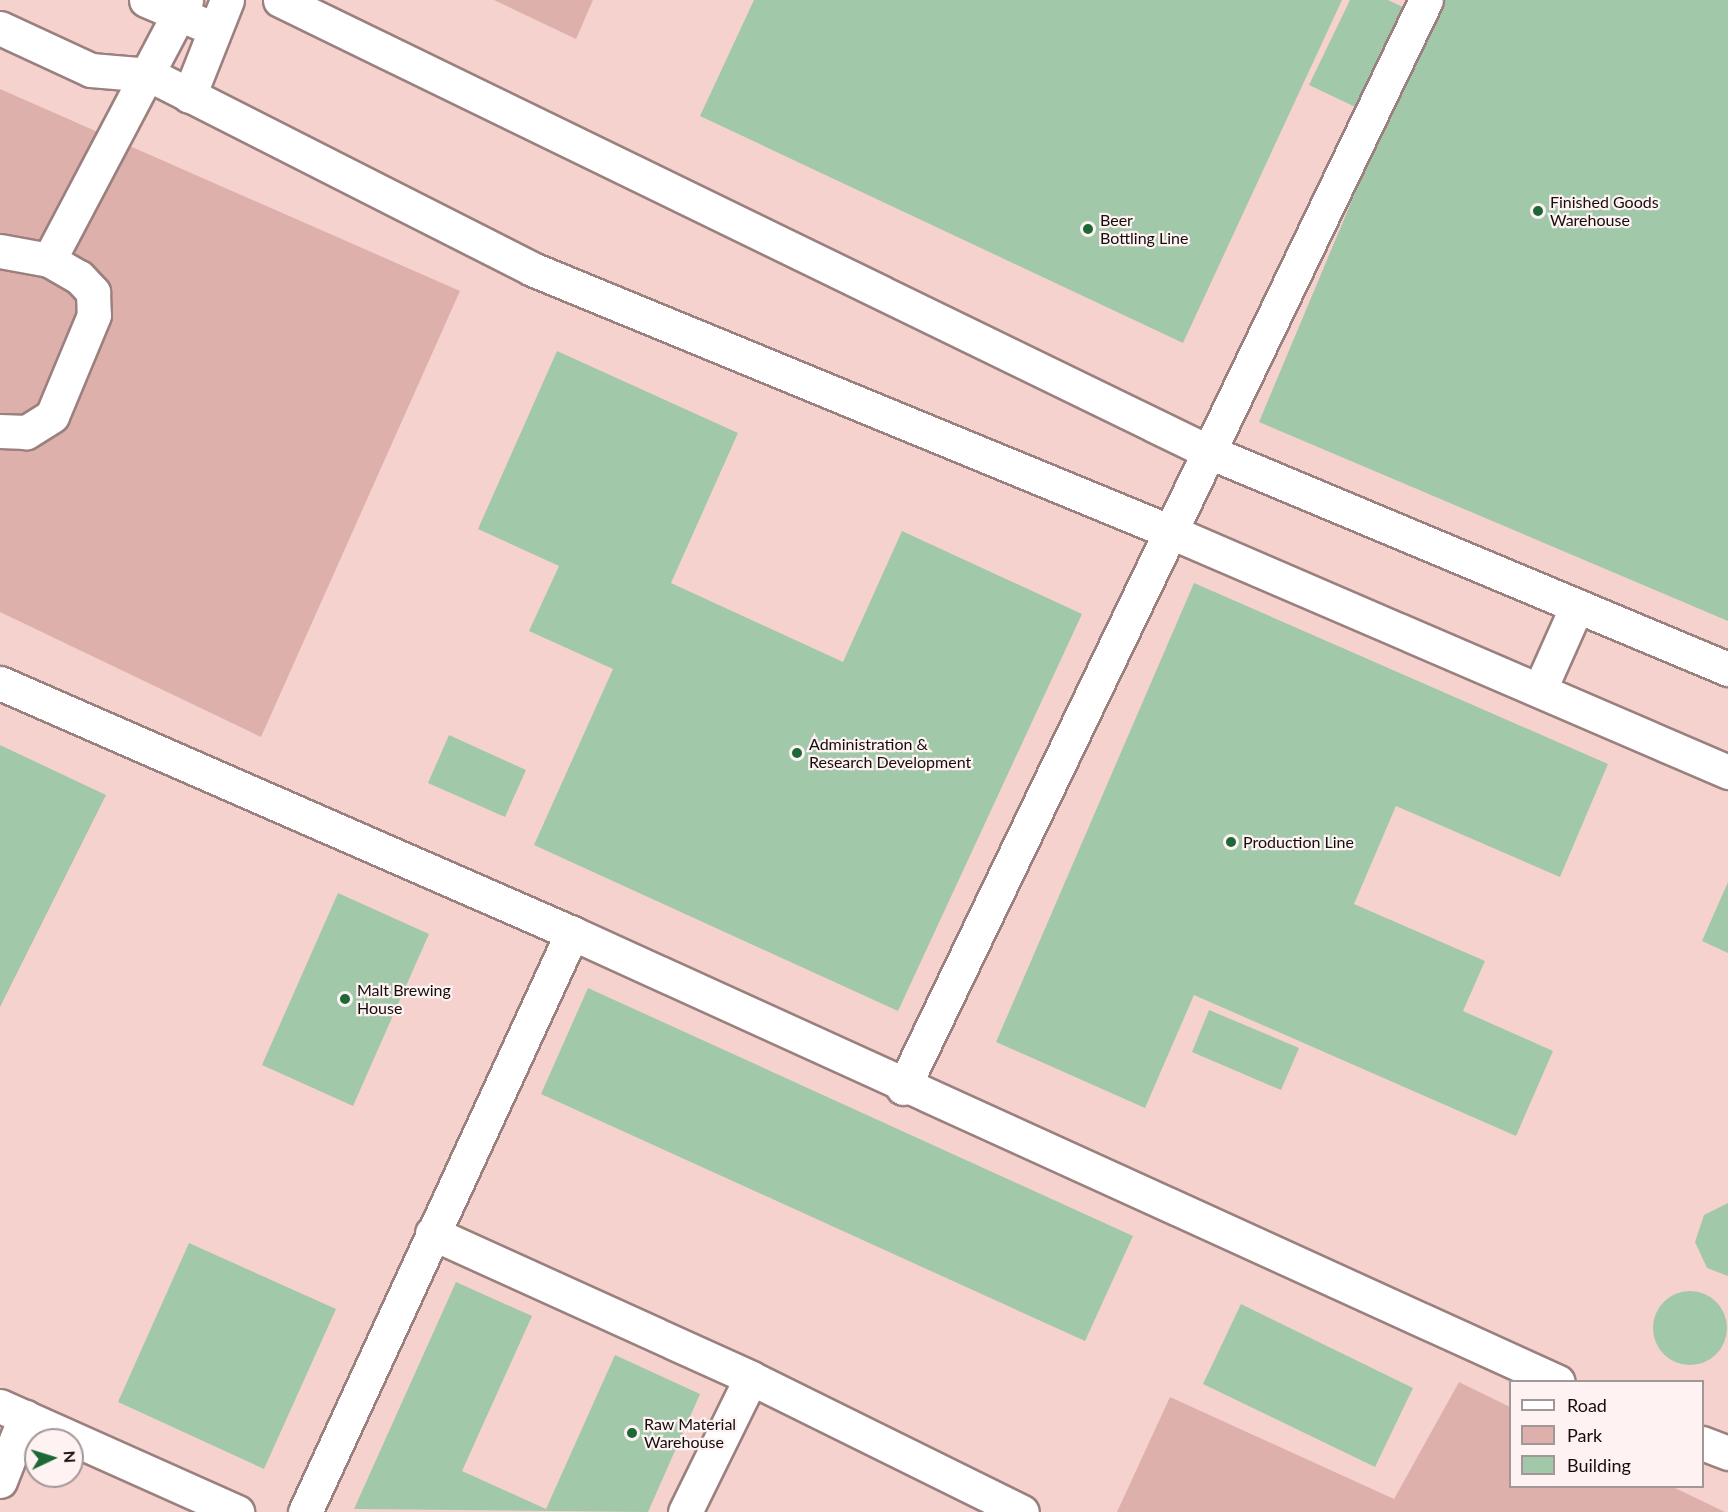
<!DOCTYPE html>
<style>
body{margin:0}
#map{position:relative;width:1728px;height:1512px;overflow:hidden;background:#fde1de;font-family:Lato,sans-serif}
div>[style]{position:absolute}
[style*='--x']{left:calc(var(--x)*1px);top:calc(var(--y)*1px);width:calc(var(--w)*1px);rotate:calc(var(--a)*1deg)}
.built>*{inset:0;background:#f6d2ce}
.green>*{inset:0;background:#deb0ac}
.building>*{inset:0;background:#a2c8aa}
.round{border-radius:50%}
.roads{filter:drop-shadow(2px 0 #9a807e) drop-shadow(-2px 0 #9a807e) drop-shadow(0 2px #9a807e) drop-shadow(0 -2px #9a807e)}
.minor>*{height:33px;margin:-16.5px;padding:0 16.5px;transform-origin:16.5px;border-radius:16.5px;background:#fff}
.dots>*{width:16px;height:16px;translate:-50% -50%;box-sizing:border-box;border:3px solid #fef3f2;border-radius:50%}
span{translate:-50% -50%;white-space:nowrap;text-align:center;line-height:1.15;-webkit-text-stroke:4.5px #fef3f2;paint-order:stroke}
.poi-label{font-size:16px;color:#160d0d}
.left{translate:0 -50%;text-align:left}
.legend{position:absolute;left:1509px;top:1380px;width:195px;height:108px;box-sizing:border-box;background:#fef3f2;border:2px solid #a19796;margin:0;padding:8px 10px;list-style:none;font-size:18px;color:#160d0d}
.legend li{display:flex;align-items:center;gap:12px;height:30px}
.legend b{width:30px;border:2px solid #a19796}
.north{position:absolute;left:24px;top:1428px;width:60px;height:60px;box-sizing:border-box;background:#fef3f2;border:2px solid #a19796;border-radius:50%;rotate:86deg;font-size:16px;font-weight:700;line-height:24px;text-align:center;color:#160d0d}
.north::after{content:'';display:block;margin:auto;width:21px;height:27px;background:#1d6836;clip-path:polygon(50% 0,100% 100%,50% 72%,0 100%)}
</style>
<div id="map">
<div class="built">
<div style="clip-path:polygon(evenodd,0 0,1728px 0,1728px 1512px,0 1512px,0 0,1510px 1382px,1702px 1382px,1702px 1486px,1510px 1486px,1510px 1382px,0 0,36px 1440px,72px 1440px,72px 1476px,36px 1476px,36px 1440px)"></div>
</div>
<div class="green">
<div style="clip-path:polygon(494px 0,593px 0,576px 39px)"></div>
<div style="clip-path:polygon(0 89px,460px 291px,261px 737px,0 612px)"></div>
<div style="clip-path:polygon(1459px 1382px,1510px 1407px,1510px 1486px,1673px 1487px,1725px 1512px,1117px 1512px,1170px 1397px,1394px 1499px)"></div>
</div>
<div class="building">
<div style="clip-path:polygon(754px 0,1342px 0,1183px 343px,700px 116px)"></div>
<div style="clip-path:polygon(1350px 0,1388px 0,1416px 13px,1368px 113px,1309px 85px)"></div>
<div style="clip-path:polygon(1436px 0,1728px 0,1728px 621px,1259px 422px)"></div>
<div style="clip-path:polygon(557px 351px,738px 433px,671px 583px,843px 662px,902px 531px,1082px 614px,898px 1011px,534px 845px,613px 669px,529px 631px,559px 566px,478px 529px)"></div>
<div style="clip-path:polygon(1194px 583px,1608px 764px,1560px 877px,1396px 806px,1354px 904px,1485px 961px,1463px 1011px,1553px 1051px,1516px 1136px,1194px 995px,1145px 1108px,996px 1042px)"></div>
<div style="clip-path:polygon(449px 735px,526px 770px,505px 817px,428px 783px)"></div>
<div style="clip-path:polygon(0 745px,106px 795px,0 1007px)"></div>
<div style="clip-path:polygon(1728px 882px,1728px 953px,1702px 941px)"></div>
<div style="clip-path:polygon(338px 893px,429px 934px,353px 1106px,262px 1065px)"></div>
<div style="clip-path:polygon(588px 988px,1133px 1236px,1085px 1341px,541px 1094px)"></div>
<div style="clip-path:polygon(1209px 1010px,1299px 1048px,1281px 1090px,1192px 1052px)"></div>
<div style="clip-path:polygon(1728px 1203px,1728px 1276px,1707px 1268px,1695px 1242px,1704px 1215px)"></div>
<div style="clip-path:polygon(189px 1243px,336px 1309px,264px 1469px,118px 1402px)"></div>
<div style="clip-path:polygon(456px 1282px,532px 1316px,462px 1471px,546px 1509px,615px 1355px,700px 1394px,648px 1512px,354px 1509px)"></div>
<div class="round" style="left:1653px;top:1291px;width:74px;height:74px"></div>
<div style="clip-path:polygon(1241px 1304px,1413px 1388px,1375px 1467px,1203px 1384px)"></div>
</div>
<div class="roads">
<div class="minor">
<div style="--x:146;--y:0;--w:59;--a:23.1"></div>
<div style="--x:280;--y:0;--w:1031;--a:25.94"></div>
<div style="--x:1207;--y:451;--w:565;--a:22.71"></div>
<div style="--x:0;--y:28;--w:100;--a:24.8"></div>
<div style="--x:91;--y:70;--w:59;--a:4.8"></div>
<div style="--x:150;--y:75;--w:428;--a:26.9"></div>
<div style="--x:532;--y:269;--w:691;--a:22.37"></div>
<div style="--x:1171;--y:532;--w:607;--a:23.31"></div>
<div style="--x:189;--y:96;--w:103;--a:-68.4"></div>
<div style="--x:0;--y:251;--w:50;--a:10.4"></div>
<div style="--x:49;--y:260;--w:34;--a:30"></div>
<div style="--x:79;--y:277;--w:21;--a:47"></div>
<div style="--x:93;--y:292;--w:23;--a:88"></div>
<div style="--x:94;--y:315;--w:109;--a:112.6"></div>
<div style="--x:52;--y:416;--w:31;--a:148"></div>
<div style="--x:26;--y:432;--w:26;--a:-178"></div>
<div style="--x:49;--y:260;--w:294;--a:-62.2"></div>
<div style="--x:0;--y:683;--w:624;--a:23.61"></div>
<div style="--x:572;--y:933;--w:1083;--a:24.48"></div>
<div style="--x:1540;--y:689;--w:91;--a:-66"></div>
<div style="--x:903;--y:1088;--w:1207;--a:-64.33"></div>
<div style="--x:432;--y:1233;--w:350;--a:24.4"></div>
<div style="--x:751;--y:1378;--w:302;--a:26.3"></div>
<div style="--x:0;--y:1406;--w:260;--a:24.1"></div>
<div style="--x:1702;--y:1443;--w:28;--a:21"></div>
<div style="--x:0;--y:1481;--w:69;--a:-68.7"></div>
<div style="--x:305;--y:1512;--w:638;--a:-65.24"></div>
<div style="--x:685;--y:1512;--w:149;--a:-63.8"></div>
</div>
</div>
<div class="dots">
<div style="left:1538px;top:211px;background:#1d6836"></div>
<div style="left:1088px;top:229px;background:#1d6836"></div>
<div style="left:797px;top:753px;background:#1d6836"></div>
<div style="left:1231px;top:842px;background:#1d6836"></div>
<div style="left:345px;top:999px;background:#1d6836"></div>
<div style="left:632px;top:1433px;background:#1d6836"></div>
</div>
<div class="poi-label">
<span class="left" style="left:1550px;top:211px">Finished Goods<br>Warehouse</span>
<span class="left" style="left:1100px;top:229px">Beer<br>Bottling Line</span>
<span class="left" style="left:809px;top:753px">Administration &amp;<br>Research Development</span>
<span class="left" style="left:1243px;top:842px">Production Line</span>
<span class="left" style="left:357px;top:999px">Malt Brewing<br>House</span>
<span class="left" style="left:644px;top:1433px">Raw Material<br>Warehouse</span>
</div>
<ul class="legend">
<li><b style="height:8px;background:#fff"></b>Road</li>
<li><b style="height:16px;background:#deb0ac"></b>Park</li>
<li><b style="height:16px;background:#a2c8aa"></b>Building</li>
</ul>
<div class="north">N</div>
</div>
